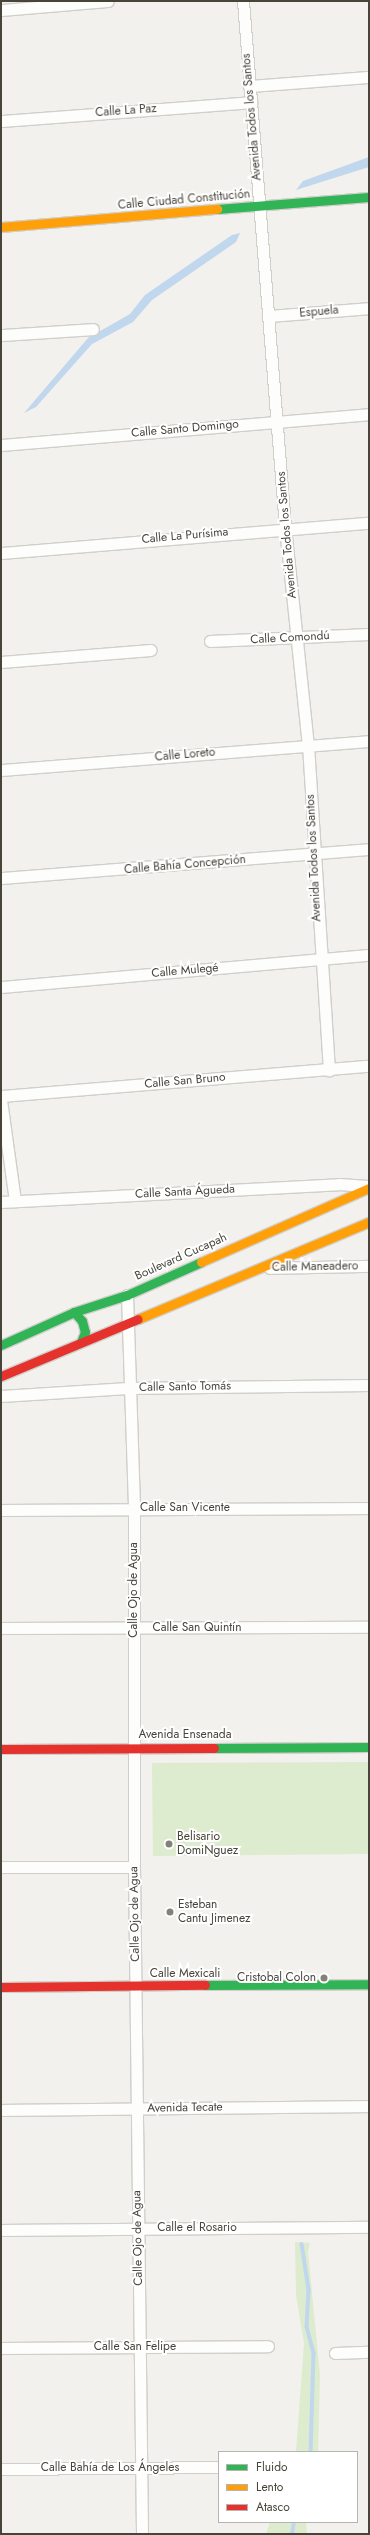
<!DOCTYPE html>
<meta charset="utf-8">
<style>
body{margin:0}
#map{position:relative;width:370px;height:2535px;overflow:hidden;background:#f2f1ed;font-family:Jost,sans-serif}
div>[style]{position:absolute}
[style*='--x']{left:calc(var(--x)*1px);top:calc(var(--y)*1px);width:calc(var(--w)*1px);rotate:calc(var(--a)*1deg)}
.green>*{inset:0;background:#ddebcf}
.water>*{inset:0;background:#c0d7ed}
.stream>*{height:3.5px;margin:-1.75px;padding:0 1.75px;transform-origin:1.75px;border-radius:1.75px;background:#c0d7ed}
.roads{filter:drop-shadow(1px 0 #d0cfca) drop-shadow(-1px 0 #d0cfca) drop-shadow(0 1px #d0cfca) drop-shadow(0 -1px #d0cfca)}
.street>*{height:11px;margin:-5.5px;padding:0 5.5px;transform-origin:5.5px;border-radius:5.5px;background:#fdfdfc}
.fast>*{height:9px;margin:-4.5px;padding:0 4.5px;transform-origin:4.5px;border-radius:4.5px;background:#30b455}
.slow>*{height:9px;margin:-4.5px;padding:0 4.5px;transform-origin:4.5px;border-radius:4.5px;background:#ff9f0a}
.jam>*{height:9px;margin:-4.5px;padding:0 4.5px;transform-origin:4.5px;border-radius:4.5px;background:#e5322d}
.dots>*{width:11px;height:11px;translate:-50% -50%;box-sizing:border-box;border:2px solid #fff;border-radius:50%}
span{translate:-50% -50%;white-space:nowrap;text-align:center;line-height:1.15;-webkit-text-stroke:4px #fff;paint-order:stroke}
.street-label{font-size:12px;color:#484439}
.poi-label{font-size:12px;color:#484439}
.left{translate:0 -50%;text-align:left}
.right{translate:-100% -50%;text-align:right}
.frame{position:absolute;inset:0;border:2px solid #484439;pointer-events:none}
.legend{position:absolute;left:218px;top:2451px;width:140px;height:72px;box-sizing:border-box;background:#fff;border:1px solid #b6b4b0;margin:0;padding:5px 7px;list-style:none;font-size:12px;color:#484439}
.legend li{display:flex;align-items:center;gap:8px;height:20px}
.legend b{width:20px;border:1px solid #b6b4b0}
</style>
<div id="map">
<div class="green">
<div style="clip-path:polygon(369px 1762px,369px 1854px,153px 1856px,152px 1763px)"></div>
<div style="clip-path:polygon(295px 2242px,310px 2243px,308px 2252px,320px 2375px,318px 2452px,296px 2452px,304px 2343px,296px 2295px)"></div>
<div style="clip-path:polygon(270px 2522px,306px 2522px,307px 2534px,266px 2534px)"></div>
</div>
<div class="water">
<div style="clip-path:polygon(369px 157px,369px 167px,296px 190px,303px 181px)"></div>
<div style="clip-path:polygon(240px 233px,236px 242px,152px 300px,133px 322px,92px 344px,36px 407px,24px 413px,88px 338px,130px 314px,145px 295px,232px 235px)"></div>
</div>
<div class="stream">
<div style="--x:302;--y:2244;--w:47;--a:81.3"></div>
<div style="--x:309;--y:2290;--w:37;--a:93"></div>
<div style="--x:307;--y:2327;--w:27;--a:75"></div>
<div style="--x:314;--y:2353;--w:99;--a:91.7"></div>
<div style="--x:292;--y:2534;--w:12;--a:-81"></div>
</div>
<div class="roads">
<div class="street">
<div style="--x:243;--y:1;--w:528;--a:85.43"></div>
<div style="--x:285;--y:527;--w:219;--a:84"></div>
<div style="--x:308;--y:745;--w:326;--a:86.3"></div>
<div style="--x:1;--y:10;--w:107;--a:-4.8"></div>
<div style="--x:249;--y:86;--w:120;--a:-4.3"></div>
<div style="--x:1;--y:121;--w:251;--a:-4.3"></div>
<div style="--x:268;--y:316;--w:101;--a:-4.5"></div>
<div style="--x:1;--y:335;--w:92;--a:-3.7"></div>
<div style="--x:1;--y:445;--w:369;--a:-4.8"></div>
<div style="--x:1;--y:553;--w:369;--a:-4.7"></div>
<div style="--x:210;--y:641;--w:159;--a:-2.5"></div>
<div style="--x:1;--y:662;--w:150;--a:-4.6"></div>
<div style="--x:1;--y:770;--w:369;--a:-4.5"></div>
<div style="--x:1;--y:878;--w:369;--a:-4.5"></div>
<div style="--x:1;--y:987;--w:369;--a:-5"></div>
<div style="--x:1;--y:1096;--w:369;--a:-4.7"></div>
<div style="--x:1;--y:1100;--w:102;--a:82.1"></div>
<div style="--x:1;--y:1202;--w:338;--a:-3"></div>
<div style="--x:339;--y:1184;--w:29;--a:4"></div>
<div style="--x:270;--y:1268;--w:99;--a:-1.2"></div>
<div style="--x:127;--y:1295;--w:213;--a:88.1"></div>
<div style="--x:134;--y:1508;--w:359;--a:90"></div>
<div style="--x:134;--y:1867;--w:667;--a:89.31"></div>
<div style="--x:1;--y:1396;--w:127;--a:-3.6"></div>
<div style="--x:128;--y:1388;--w:241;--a:-0.7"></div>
<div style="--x:1;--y:1510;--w:368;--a:-0.3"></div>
<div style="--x:1;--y:1628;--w:368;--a:-0.2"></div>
<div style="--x:1;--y:1867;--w:133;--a:0"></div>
<div style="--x:1;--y:2110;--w:368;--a:-0.6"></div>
<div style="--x:1;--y:2230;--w:368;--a:-0.5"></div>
<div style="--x:1;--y:2348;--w:267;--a:-0.4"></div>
<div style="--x:335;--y:2353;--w:34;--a:-2"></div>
<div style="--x:1;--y:2469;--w:218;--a:-0.5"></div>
</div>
<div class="fast">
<div style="--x:217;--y:209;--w:152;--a:-4.5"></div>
<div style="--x:74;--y:1312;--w:12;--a:48"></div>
<div style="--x:82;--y:1321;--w:11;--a:75"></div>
<div style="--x:85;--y:1332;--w:11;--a:112"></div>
<div style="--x:1;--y:1345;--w:80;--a:-24.3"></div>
<div style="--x:74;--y:1312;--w:56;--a:-17.8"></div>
<div style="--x:127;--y:1295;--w:81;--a:-24"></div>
<div style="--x:214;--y:1748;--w:155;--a:-0.4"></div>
<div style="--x:205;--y:1985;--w:164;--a:-0.3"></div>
</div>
<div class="slow">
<div style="--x:1;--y:227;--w:217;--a:-4.8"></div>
<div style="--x:201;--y:1262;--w:184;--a:-23.8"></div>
<div style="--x:138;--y:1319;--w:251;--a:-22.8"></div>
</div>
<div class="jam">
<div style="--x:1;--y:1376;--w:148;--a:-22.6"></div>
<div style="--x:1;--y:1749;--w:213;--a:-0.3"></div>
<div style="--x:1;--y:1987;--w:204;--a:-0.6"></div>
</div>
</div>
<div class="dots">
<div style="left:169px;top:1844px;background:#848178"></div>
<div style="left:170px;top:1912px;background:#848178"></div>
<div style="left:324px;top:1978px;background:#848178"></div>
</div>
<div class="street-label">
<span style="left:126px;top:111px;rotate:-4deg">Calle La Paz</span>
<span style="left:252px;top:117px;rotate:-95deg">Avenida Todos los Santos</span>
<span style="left:184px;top:200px;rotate:-5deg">Calle Ciudad Constitución</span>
<span style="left:319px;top:312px;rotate:-5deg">Espuela</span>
<span style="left:185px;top:429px;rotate:-5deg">Calle Santo Domingo</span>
<span style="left:287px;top:535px;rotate:-95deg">Avenida Todos los Santos</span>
<span style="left:185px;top:536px;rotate:-5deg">Calle La Purísima</span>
<span style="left:290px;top:638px;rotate:-3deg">Calle Comondú</span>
<span style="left:185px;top:755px;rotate:-5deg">Calle Loreto</span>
<span style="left:314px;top:858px;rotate:-93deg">Avenida Todos los Santos</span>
<span style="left:185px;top:865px;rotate:-5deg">Calle Bahía Concepción</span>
<span style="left:185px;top:971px;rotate:-5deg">Calle Mulegé</span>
<span style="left:185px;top:1081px;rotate:-5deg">Calle San Bruno</span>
<span style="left:185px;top:1192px;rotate:-3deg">Calle Santa Águeda</span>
<span style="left:181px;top:1257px;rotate:-24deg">Boulevard Cucapah</span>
<span style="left:315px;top:1267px;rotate:-1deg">Calle Maneadero</span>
<span style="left:185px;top:1387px;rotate:-1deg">Calle Santo Tomás</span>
<span style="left:185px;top:1508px">Calle San Vicente</span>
<span style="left:134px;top:1590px;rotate:-90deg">Calle Ojo de Agua</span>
<span style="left:197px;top:1628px">Calle San Quintín</span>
<span style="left:185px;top:1735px">Avenida Ensenada</span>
<span style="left:135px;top:1914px;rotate:-91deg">Calle Ojo de Agua</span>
<span style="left:185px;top:1974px">Calle Mexicali</span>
<span style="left:185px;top:2108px;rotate:-1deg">Avenida Tecate</span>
<span style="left:197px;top:2228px">Calle el Rosario</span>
<span style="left:138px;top:2238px;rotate:-91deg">Calle Ojo de Agua</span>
<span style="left:135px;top:2347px">Calle San Felipe</span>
<span style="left:110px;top:2468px">Calle Bahía de Los Ángeles</span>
</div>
<div class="poi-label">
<span class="left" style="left:177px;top:1844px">Belisario<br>DomiNguez</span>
<span class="left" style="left:178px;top:1912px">Esteban<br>Cantu Jimenez</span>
<span class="right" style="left:316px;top:1978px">Cristobal Colon</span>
</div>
<div class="frame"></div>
<ul class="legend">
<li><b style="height:5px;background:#30b455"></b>Fluido</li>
<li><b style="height:5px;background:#ff9f0a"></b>Lento</li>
<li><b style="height:5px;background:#e5322d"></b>Atasco</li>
</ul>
</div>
